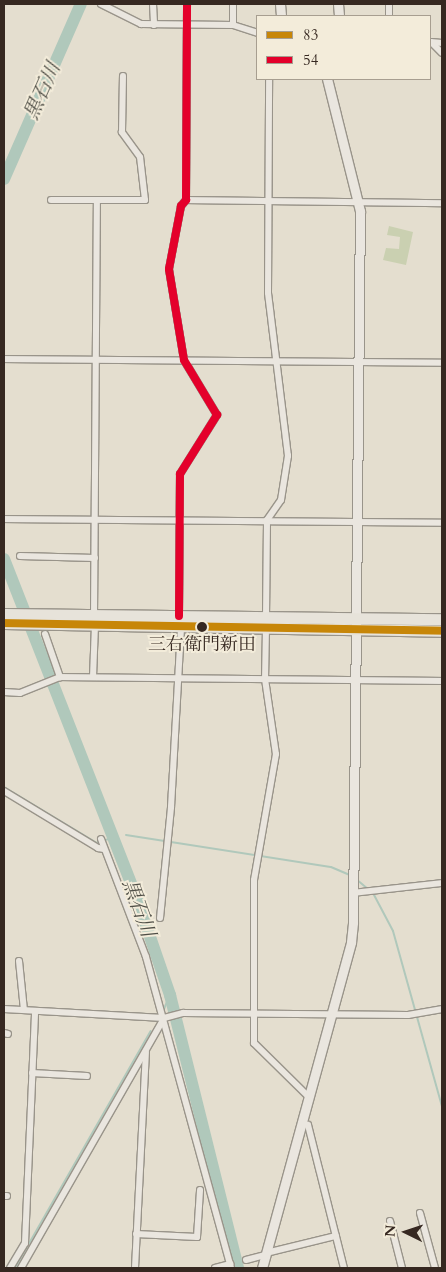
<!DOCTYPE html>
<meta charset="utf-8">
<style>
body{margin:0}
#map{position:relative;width:446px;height:1272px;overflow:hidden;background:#e4decf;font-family:Cardo,"Noto Serif JP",serif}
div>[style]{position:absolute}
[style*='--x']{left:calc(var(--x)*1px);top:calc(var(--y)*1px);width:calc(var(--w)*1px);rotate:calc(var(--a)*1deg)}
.green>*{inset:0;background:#cad0b1}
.stream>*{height:2px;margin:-1px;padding:0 1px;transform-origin:1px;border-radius:1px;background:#b0c8bb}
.river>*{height:12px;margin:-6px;padding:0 6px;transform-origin:6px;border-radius:6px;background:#b0c8bb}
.roads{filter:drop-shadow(1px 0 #99948a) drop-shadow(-1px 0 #99948a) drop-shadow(0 1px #99948a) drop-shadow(0 -1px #99948a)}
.street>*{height:6px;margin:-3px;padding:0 3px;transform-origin:3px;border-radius:3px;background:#eae6df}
.secondary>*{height:9px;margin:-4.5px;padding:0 4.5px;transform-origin:4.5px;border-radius:4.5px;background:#eae6df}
.highway>*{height:11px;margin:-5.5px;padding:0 5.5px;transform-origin:5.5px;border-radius:5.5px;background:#e7e3da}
.bus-1>*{height:8px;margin:-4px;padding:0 4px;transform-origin:4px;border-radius:4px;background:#c78608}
.bus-2>*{height:8px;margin:-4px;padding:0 4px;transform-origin:4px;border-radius:4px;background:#e4002b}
.dots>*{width:14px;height:14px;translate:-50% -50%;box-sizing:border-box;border:2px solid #f3ecda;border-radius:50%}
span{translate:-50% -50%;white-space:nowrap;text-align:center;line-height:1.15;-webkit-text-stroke:4px #f3ecda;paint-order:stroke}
.bus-label{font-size:18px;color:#362821}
.water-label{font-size:20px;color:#4f4e46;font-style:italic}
.frame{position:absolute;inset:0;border:5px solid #362821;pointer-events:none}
.legend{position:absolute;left:256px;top:15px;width:175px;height:65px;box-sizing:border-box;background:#f3ecda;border:1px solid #a79e90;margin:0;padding:6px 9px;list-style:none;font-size:15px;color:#362821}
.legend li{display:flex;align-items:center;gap:10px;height:25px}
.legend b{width:25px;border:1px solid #a79e90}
.north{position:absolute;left:381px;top:1207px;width:50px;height:50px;-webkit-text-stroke:4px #f3ecda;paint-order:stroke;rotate:274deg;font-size:14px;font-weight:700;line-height:20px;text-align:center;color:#362821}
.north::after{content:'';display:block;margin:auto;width:18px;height:22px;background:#362821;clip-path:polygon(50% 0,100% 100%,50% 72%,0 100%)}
</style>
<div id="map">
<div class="green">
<div style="clip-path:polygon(389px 226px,413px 232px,406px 265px,383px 260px,386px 248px,399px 249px,400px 237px,387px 235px)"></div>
</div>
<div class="stream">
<div style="--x:80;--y:4;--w:1;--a:0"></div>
<div style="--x:4;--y:787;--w:109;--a:31.1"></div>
<div style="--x:97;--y:843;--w:21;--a:-19"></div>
<div style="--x:126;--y:835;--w:207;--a:8.9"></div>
<div style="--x:331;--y:867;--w:21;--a:23"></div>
<div style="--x:356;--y:879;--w:16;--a:40"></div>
<div style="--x:373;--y:893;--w:43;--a:62.2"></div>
<div style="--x:393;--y:931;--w:182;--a:74.4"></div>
<div style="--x:164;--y:1009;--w:15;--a:-67"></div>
<div style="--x:15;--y:1268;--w:273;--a:-60.2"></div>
</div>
<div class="river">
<div style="--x:4;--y:179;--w:191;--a:-66.3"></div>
<div style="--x:4;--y:559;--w:365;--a:68.6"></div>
<div style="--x:137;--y:899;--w:102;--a:71"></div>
<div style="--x:170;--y:995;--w:281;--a:76"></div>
</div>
<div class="roads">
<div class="street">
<div style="--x:101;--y:4;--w:45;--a:26.6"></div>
<div style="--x:141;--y:24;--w:92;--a:0.6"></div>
<div style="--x:233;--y:25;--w:25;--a:18"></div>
<div style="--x:153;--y:4;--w:21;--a:87"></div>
<div style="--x:233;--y:4;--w:21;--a:90"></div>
<div style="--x:389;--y:4;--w:12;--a:90"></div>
<div style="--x:431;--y:42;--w:11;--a:5"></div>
<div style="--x:432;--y:43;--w:14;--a:45"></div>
<div style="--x:51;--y:200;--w:94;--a:0"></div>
<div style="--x:145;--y:200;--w:43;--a:-96.6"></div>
<div style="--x:140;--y:157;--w:31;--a:-126"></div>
<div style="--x:122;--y:132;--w:56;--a:-89"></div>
<div style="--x:186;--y:200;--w:256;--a:0.7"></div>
<div style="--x:4;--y:359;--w:438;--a:0.5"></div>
<div style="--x:4;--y:519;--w:438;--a:0.5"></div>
<div style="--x:20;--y:556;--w:75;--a:1.5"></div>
<div style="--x:94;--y:616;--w:416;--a:-89.6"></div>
<div style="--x:179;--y:616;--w:142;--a:-89.6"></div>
<div style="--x:180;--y:474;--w:70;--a:-57.9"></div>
<div style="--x:217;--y:415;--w:64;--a:-121"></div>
<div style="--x:184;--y:360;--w:92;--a:-99.4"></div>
<div style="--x:169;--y:269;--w:64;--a:-79.2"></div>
<div style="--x:181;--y:206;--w:8;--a:-50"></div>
<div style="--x:186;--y:200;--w:196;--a:-89.7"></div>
<div style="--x:266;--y:617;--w:97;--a:-89.4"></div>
<div style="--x:267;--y:520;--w:24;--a:-55"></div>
<div style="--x:281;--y:500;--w:45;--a:-81"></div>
<div style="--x:288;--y:456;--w:164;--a:-97"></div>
<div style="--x:268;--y:293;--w:214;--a:-89.7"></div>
<div style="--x:266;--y:628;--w:51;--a:91.1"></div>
<div style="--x:265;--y:679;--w:76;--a:81.7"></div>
<div style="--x:276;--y:754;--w:128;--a:99.9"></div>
<div style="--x:254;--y:880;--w:163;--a:90"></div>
<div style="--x:254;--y:1043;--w:76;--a:44.5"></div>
<div style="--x:45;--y:634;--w:46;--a:70.8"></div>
<div style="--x:93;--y:677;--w:52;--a:-87.8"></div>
<div style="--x:4;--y:692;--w:16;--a:4"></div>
<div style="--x:20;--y:693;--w:43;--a:-21.8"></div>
<div style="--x:60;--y:677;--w:382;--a:0.6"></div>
<div style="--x:4;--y:791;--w:110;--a:31.2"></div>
<div style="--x:98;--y:848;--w:6;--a:9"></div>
<div style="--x:101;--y:839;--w:126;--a:69.1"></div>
<div style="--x:146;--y:957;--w:322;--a:74.7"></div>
<div style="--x:353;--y:893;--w:90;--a:-6.4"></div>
<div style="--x:160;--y:918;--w:112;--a:-84.3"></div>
<div style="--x:171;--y:807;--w:180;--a:-86.8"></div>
<div style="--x:19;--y:961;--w:49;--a:84.2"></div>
<div style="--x:4;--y:1009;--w:160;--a:3.2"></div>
<div style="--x:164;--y:1018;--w:20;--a:-15"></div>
<div style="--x:183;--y:1013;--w:225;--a:0.5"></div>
<div style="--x:408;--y:1015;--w:35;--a:-10"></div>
<div style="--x:4;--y:1033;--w:4;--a:14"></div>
<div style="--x:32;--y:1073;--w:55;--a:3.1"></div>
<div style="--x:301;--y:1123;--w:7;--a:16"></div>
<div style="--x:308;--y:1125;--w:147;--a:75.9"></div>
<div style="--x:4;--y:1196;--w:3;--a:0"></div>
<div style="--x:420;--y:1213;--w:57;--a:74.7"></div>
<div style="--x:390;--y:1221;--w:49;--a:75.7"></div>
<div style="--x:136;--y:1234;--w:61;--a:2.8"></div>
<div style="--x:197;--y:1237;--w:47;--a:-86.3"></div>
<div style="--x:266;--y:1253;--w:72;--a:-13.7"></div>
<div style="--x:246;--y:1260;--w:20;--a:-15"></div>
<div style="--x:10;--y:1268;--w:29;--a:-59"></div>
<div style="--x:25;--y:1243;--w:232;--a:-87.5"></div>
<div style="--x:21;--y:1268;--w:288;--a:-60.2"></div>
<div style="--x:135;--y:1268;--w:216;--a:-87.1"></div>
<div style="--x:215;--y:1268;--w:16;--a:-15"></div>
</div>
<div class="secondary">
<div style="--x:280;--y:4;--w:12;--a:85"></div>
<div style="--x:338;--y:4;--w:12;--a:85"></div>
<div style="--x:262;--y:1268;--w:338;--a:-74.7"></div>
<div style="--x:351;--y:942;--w:20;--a:-84"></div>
<div style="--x:353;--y:922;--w:711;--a:-89.44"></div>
<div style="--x:360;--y:211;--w:136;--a:-104"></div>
</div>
<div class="highway">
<div style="--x:4;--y:614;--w:438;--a:0.7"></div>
<div style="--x:4;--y:623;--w:438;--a:1"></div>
</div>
</div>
<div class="bus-1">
<div style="--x:4;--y:623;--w:438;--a:1"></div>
</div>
<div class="bus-2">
<div style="--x:179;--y:616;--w:142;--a:-89.6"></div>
<div style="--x:180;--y:474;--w:70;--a:-57.9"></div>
<div style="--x:217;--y:415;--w:64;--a:-121"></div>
<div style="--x:184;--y:360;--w:92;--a:-99.4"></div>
<div style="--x:169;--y:269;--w:64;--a:-79.2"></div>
<div style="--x:181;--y:206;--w:8;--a:-50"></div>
<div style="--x:186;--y:200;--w:196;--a:-89.7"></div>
</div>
<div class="dots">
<div style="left:202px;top:627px;background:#362821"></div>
</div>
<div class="bus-label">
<span style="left:202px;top:645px">三右衛門新田</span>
</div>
<div class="water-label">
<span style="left:42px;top:91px;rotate:-66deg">黒石川</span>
<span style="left:139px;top:908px;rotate:70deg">黒石川</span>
</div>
<div class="frame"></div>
<ul class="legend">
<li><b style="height:6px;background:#c78608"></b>83</li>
<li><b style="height:6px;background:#e4002b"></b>54</li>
</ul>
<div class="north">N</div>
</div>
